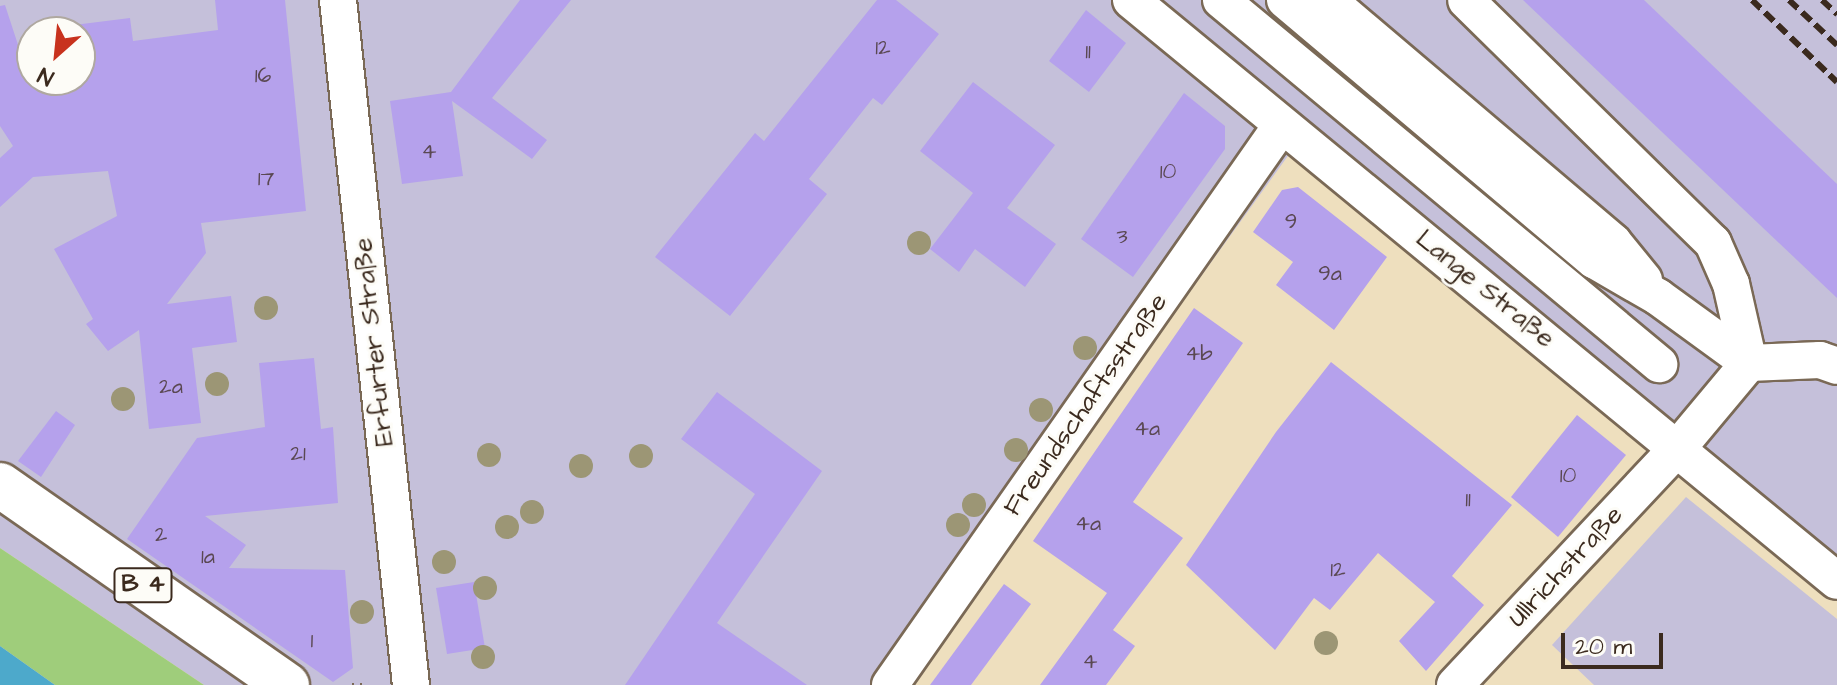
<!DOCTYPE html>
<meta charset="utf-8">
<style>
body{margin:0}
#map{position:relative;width:1837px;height:685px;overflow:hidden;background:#eedfbe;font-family:"Architects Daughter",sans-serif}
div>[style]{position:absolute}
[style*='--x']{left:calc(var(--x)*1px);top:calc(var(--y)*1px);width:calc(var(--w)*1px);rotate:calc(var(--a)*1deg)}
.industrial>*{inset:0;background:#c5c0da}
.green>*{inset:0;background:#9fcd7b}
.water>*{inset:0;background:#4da9cb}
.building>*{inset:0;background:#b5a1ec}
.path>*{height:5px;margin-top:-2.5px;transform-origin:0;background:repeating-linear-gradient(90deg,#7a6956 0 2px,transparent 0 8px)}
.roads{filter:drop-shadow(2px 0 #7a6956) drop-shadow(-2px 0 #7a6956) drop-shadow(0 2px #7a6956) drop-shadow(0 -2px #7a6956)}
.minor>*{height:36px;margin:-18px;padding:0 18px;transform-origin:18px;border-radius:18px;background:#fff}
.major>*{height:44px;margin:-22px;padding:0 22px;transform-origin:22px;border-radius:22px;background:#fff}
.rail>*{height:6px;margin-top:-3px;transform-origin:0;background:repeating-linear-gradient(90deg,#3b2a1e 0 12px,transparent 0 18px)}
.trees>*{width:24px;height:24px;margin:-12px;border-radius:50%;background:#9c9675}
span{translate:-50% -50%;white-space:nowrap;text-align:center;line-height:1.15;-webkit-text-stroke:6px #fdfcf7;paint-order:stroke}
.number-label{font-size:22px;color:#5a4852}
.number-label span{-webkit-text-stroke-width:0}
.shield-label span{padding:2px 6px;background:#fdfcf7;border:2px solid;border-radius:6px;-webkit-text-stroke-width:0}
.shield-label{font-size:24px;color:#3b2a1e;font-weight:700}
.street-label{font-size:26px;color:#3b2a1e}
.north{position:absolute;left:16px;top:16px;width:80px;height:80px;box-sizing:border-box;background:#fdfcf7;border:2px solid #afa8a0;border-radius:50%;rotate:207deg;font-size:22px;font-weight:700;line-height:32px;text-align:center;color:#3b2a1e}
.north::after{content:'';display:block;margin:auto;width:28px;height:36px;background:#c8321e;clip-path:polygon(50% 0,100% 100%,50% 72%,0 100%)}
.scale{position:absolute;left:1561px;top:633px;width:102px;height:36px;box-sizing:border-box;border:4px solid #3b2a1e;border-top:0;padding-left:10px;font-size:24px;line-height:28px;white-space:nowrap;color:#3b2a1e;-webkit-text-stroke:6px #fdfcf7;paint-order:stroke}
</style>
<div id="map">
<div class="industrial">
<div style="clip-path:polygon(evenodd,0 0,1837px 0,1837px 564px,1308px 128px,906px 685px,204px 685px,0 548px,0 0,32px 32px,80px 32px,80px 80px,32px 80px,32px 32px)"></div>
<div style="clip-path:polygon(1686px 497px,1837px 619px,1837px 685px,1594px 685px,1552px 645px)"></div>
</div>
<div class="green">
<div style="clip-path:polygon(0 548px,204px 685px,55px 685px,0 646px)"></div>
</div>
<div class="water">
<div style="clip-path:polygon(0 646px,55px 685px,0 685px)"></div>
</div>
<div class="building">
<div style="clip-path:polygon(215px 0,285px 0,306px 211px,201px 223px,206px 253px,167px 304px,231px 296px,237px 342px,192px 348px,201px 423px,149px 429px,139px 330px,108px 351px,86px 324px,93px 319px,54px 249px,117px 216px,108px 171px,33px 177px,0 207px,0 158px,13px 146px,0 126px,0 6px,5px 5px,22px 57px,32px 55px,32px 80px,80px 80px,80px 32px,67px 32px,66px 26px,130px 18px,133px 41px,218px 30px)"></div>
<div style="clip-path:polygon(520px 0,571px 0,492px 98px,547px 140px,532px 159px,452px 101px,463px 176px,402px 184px,390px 101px,451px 92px)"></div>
<div style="clip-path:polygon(877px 0,896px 0,939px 34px,882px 105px,873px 98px,809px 179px,827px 194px,730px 316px,655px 257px,755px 133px,764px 141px)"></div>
<div style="clip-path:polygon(1523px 0,1644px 0,1837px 184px,1837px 298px)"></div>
<div style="clip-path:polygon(1086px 10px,1126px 43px,1089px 92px,1049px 61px)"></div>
<div style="clip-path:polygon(973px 82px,1055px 145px,1007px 208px,1056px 244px,1025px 287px,975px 249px,959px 272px,930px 249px,973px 193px,920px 151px)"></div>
<div style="clip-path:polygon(1184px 93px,1225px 126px,1225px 149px,1133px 277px,1081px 239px)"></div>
<div style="clip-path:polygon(1298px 187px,1387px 257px,1334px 330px,1276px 285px,1293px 262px,1253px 232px,1282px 190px)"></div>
<div style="clip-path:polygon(1194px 308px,1243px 343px,1133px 502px,1183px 538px,1113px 630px,1135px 646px,1106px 685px,1040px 685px,1107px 593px,1033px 541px)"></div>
<div style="clip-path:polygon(314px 358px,321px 429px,333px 427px,338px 503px,205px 516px,246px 545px,229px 568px,345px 570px,353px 668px,333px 682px,127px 539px,197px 438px,265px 427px,259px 363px)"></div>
<div style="clip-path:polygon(1331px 362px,1512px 505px,1452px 576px,1484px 605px,1426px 671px,1399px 641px,1435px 602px,1378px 553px,1330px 610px,1314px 598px,1275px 650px,1186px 565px,1276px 432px)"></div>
<div style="clip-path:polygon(717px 392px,822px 471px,717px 623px,807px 685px,625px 685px,755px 494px,681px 439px)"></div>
<div style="clip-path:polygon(56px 411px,75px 425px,41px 477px,18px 461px)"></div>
<div style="clip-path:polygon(1577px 415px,1626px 455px,1558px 537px,1511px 497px)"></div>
<div style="clip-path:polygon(474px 582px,485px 648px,447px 654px,436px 588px)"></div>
<div style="clip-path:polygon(1004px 584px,1031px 604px,971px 685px,930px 685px)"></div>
</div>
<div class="path">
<div style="--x:352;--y:685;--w:14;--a:0"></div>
</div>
<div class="roads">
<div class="minor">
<div style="--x:338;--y:0;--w:689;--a:83.92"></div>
<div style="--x:1131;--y:0;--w:914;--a:39.45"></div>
<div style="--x:1221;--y:0;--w:570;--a:39.73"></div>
<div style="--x:1285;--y:0;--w:404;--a:40.1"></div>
<div style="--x:1594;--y:260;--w:74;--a:30"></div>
<div style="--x:1658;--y:297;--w:112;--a:36"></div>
<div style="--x:1749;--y:363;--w:71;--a:-2.4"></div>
<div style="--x:1820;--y:360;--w:18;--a:19"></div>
<div style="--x:1328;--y:0;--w:374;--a:40.3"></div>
<div style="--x:1613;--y:242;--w:49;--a:50.8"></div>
<div style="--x:890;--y:685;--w:682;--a:-55.03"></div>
<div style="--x:1455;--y:685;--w:324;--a:-46.8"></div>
<div style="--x:1677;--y:449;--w:112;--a:-50.1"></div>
<div style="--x:1749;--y:363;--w:81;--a:-102.8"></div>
<div style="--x:1731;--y:284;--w:45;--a:-113.7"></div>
<div style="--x:1713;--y:243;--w:346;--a:-135.5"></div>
</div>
<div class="major">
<div style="--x:0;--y:485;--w:350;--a:34.9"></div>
</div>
</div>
<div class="rail">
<div style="--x:1752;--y:0;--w:118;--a:44"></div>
<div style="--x:1789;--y:0;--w:66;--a:43.2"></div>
<div style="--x:1822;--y:0;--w:21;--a:43"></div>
</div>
<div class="trees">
<div style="left:919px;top:243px"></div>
<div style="left:266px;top:308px"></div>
<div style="left:1085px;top:348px"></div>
<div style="left:217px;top:384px"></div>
<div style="left:123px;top:399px"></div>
<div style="left:1041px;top:410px"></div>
<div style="left:1016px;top:450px"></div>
<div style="left:489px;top:455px"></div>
<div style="left:641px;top:456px"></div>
<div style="left:581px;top:466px"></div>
<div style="left:974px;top:505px"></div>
<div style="left:532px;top:512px"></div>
<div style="left:958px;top:525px"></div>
<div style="left:507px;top:527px"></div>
<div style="left:444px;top:562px"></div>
<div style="left:485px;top:588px"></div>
<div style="left:362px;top:612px"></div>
<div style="left:1326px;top:643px"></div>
<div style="left:483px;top:657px"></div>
</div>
<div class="number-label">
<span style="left:883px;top:48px">12</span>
<span style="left:1088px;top:52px">11</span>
<span style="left:263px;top:76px">16</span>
<span style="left:429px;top:152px">4</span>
<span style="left:1168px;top:172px">10</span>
<span style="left:266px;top:179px">17</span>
<span style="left:1291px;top:222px">9</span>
<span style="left:1122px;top:237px">3</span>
<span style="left:1330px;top:274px">9a</span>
<span style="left:1199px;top:354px">4b</span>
<span style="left:171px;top:387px">2a</span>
<span style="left:1147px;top:429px">4a</span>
<span style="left:298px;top:454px">21</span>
<span style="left:1568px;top:476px">10</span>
<span style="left:1468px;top:500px">11</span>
<span style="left:1088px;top:524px">4a</span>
<span style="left:161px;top:535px">2</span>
<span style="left:208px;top:557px">1a</span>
<span style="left:1338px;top:570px">12</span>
<span style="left:312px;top:641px">1</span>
<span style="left:1090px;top:662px">4</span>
</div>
<div class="shield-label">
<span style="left:143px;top:585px">B 4</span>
</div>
<div class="street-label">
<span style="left:1485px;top:289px;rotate:39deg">Lange Straße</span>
<span style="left:374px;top:342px;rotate:-96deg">Erfurter Straße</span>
<span style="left:1086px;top:405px;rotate:-55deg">Freundschaftsstraße</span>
<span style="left:1566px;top:567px;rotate:-47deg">Ullrichstraße</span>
</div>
<div class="north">N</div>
<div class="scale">20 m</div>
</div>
